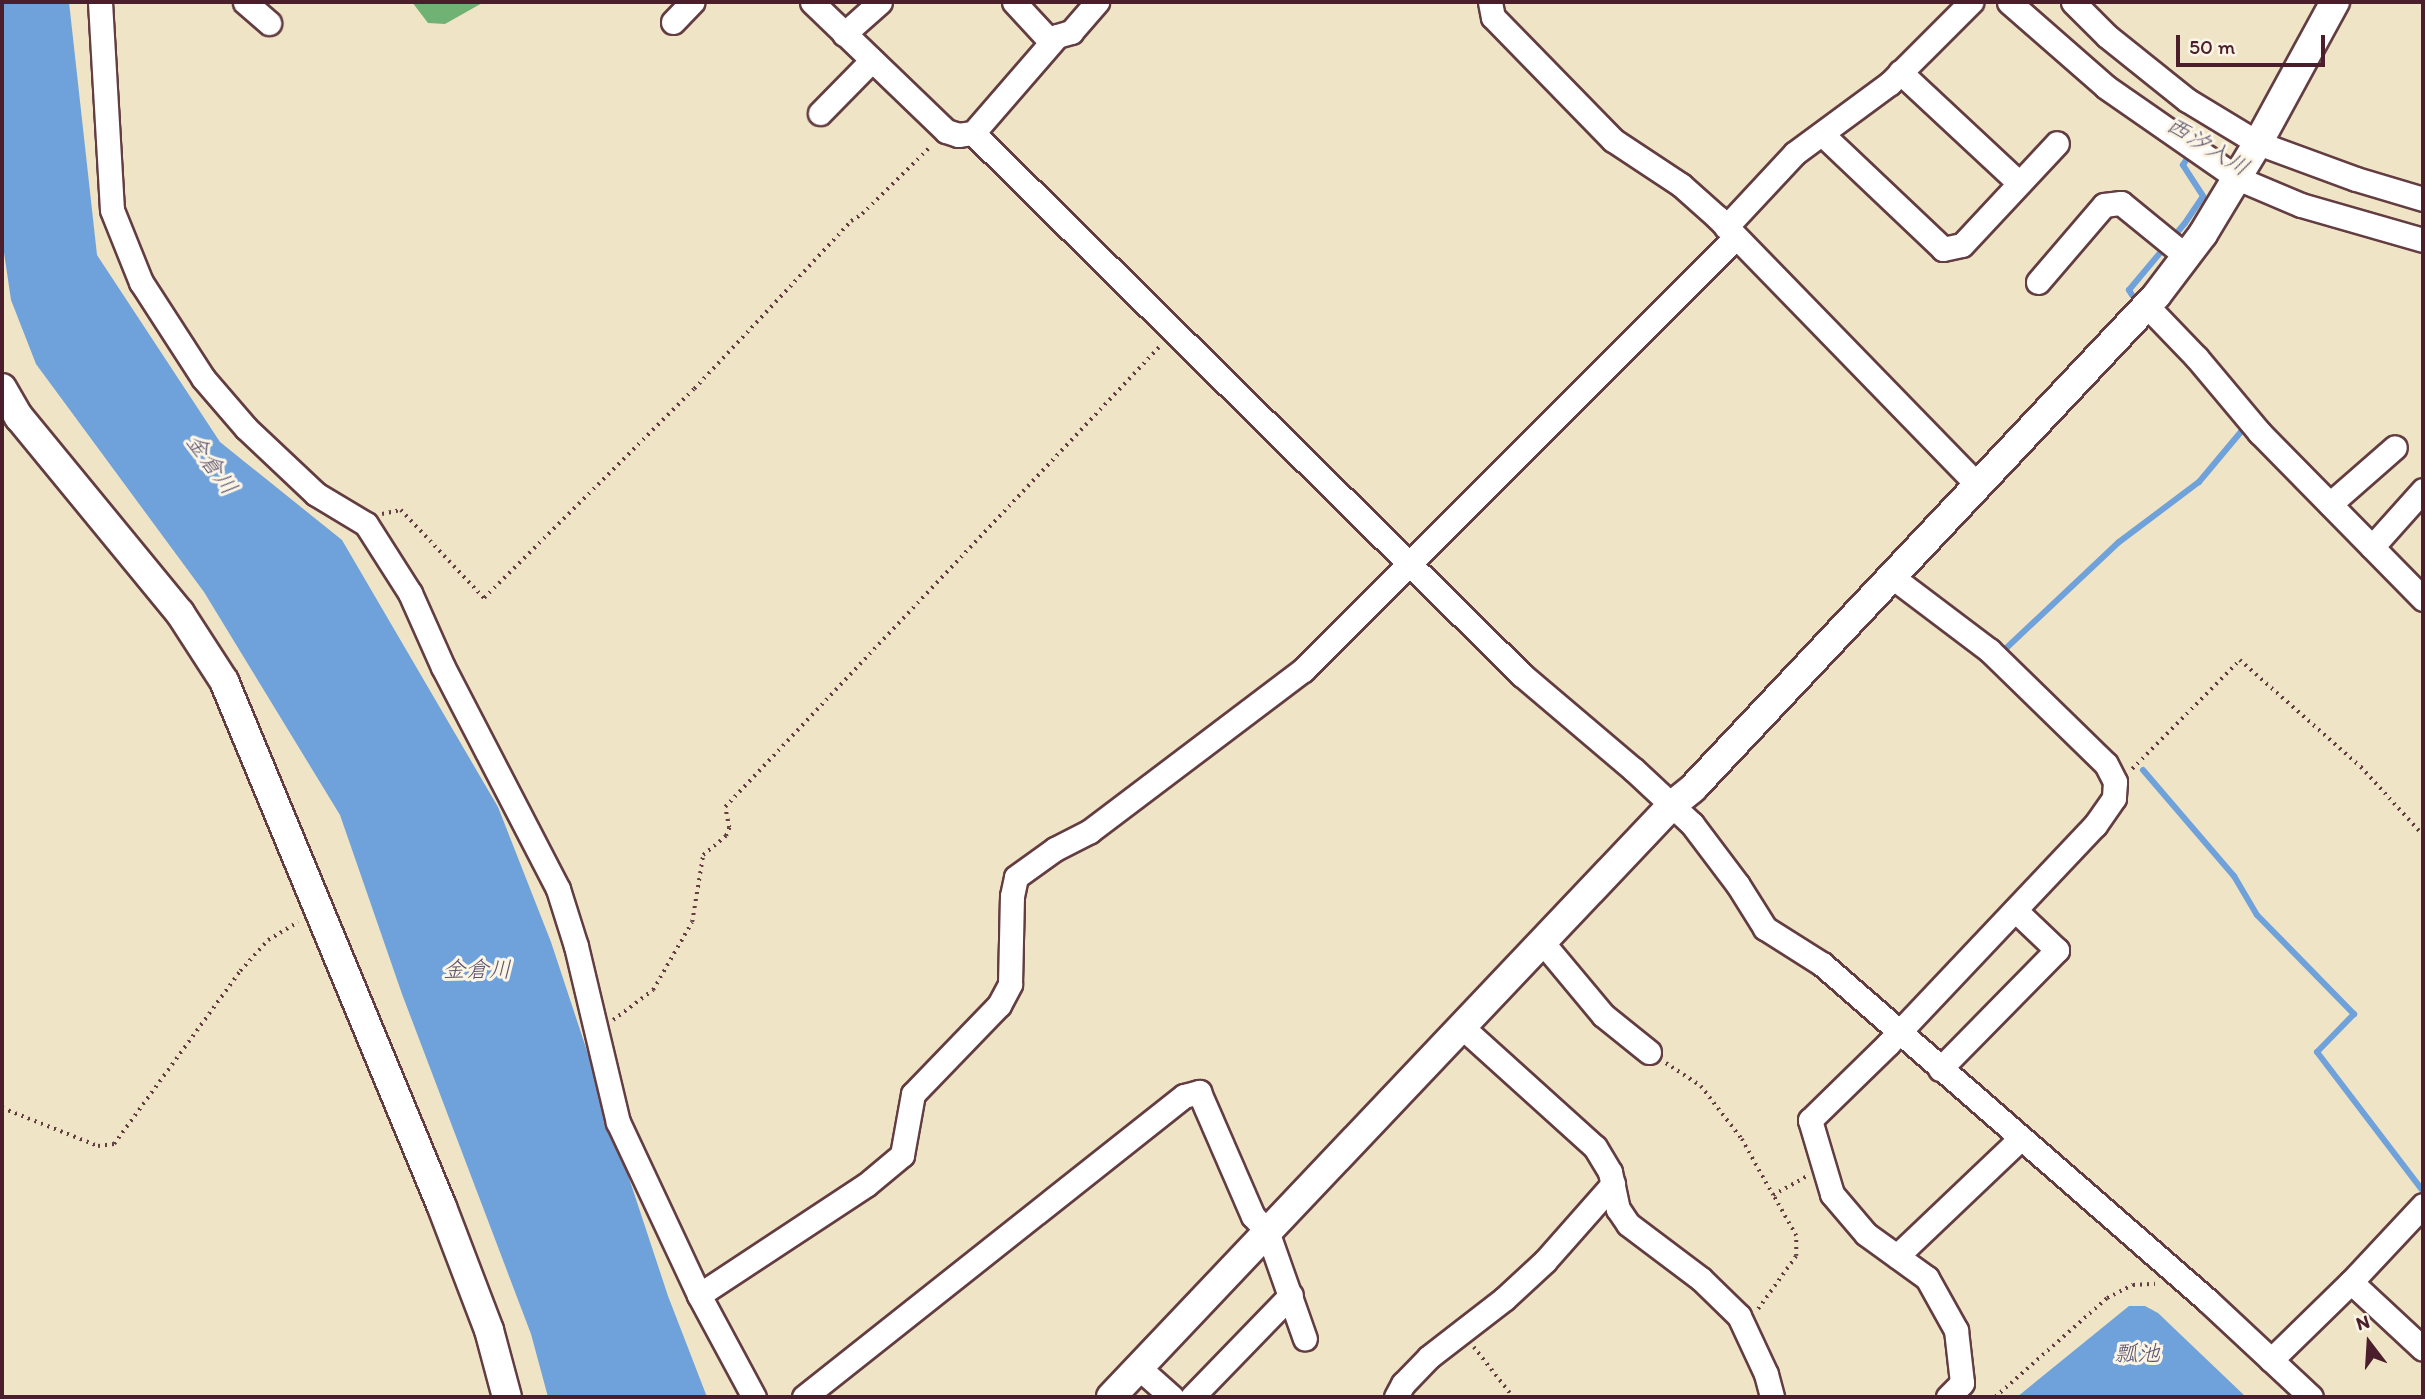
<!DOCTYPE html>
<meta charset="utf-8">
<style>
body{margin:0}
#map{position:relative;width:2425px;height:1399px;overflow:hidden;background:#efe4c5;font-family:Itim,"Klee One",sans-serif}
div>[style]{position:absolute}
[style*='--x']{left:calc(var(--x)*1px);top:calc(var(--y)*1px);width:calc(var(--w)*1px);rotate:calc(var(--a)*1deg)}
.forest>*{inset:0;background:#6fb274}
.water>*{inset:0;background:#6fa1da}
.stream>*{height:6px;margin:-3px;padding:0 3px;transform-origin:3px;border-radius:3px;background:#6fa1da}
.path>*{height:3.5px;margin-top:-1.75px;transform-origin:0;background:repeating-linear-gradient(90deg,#633d42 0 2px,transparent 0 7px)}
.roads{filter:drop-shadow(2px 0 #633d42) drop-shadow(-2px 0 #633d42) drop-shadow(0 2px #633d42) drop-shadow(0 -2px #633d42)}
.minor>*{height:23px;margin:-11.5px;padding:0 11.5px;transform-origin:11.5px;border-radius:11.5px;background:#fff}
.tertiary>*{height:28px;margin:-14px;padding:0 14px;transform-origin:14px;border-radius:14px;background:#fff}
span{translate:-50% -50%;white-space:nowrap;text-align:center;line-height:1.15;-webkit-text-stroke:6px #fcf5e5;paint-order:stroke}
.water-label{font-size:23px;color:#595371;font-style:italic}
.frame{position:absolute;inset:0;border:4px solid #4a1f2b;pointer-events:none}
.north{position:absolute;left:2334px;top:1308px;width:70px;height:70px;-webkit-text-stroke:5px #fcf5e5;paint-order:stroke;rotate:343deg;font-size:19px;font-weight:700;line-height:28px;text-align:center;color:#4a1f2b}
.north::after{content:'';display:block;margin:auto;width:24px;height:32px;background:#4a1f2b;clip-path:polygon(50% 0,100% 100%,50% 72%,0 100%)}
.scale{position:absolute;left:2176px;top:35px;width:149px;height:32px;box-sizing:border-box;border:4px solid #4a1f2b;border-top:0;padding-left:9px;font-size:21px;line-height:24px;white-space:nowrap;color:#4a1f2b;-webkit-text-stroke:5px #fcf5e5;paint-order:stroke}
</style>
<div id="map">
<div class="forest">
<div style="clip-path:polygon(412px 2px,484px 2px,445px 24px,428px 23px)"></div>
</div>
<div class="water">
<div style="clip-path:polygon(2px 2px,69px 2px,97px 255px,220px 442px,342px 540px,498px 807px,551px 942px,668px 1296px,707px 1397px,548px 1397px,531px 1334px,402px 994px,340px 815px,204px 592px,36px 364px,11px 300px,2px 239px)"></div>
<div style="clip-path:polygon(2129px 1306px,2145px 1306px,2158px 1313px,2246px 1397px,2017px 1397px)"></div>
</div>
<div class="stream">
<div style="--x:2132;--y:295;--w:6;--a:-121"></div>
<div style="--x:2129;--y:290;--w:87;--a:-50.1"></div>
<div style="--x:2185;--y:223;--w:32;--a:-56"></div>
<div style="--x:2203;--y:196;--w:37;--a:-123"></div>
<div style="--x:2183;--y:165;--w:9;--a:-58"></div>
<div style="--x:2000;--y:654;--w:163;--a:-43.3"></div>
<div style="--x:2119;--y:542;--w:100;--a:-36.9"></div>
<div style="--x:2199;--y:482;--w:72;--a:-50.1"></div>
<div style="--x:2245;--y:427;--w:4;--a:-124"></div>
<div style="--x:2143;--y:770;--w:140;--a:49.4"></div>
<div style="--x:2234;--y:876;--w:45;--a:59.5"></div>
<div style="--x:2257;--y:915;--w:139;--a:45.6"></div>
<div style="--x:2354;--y:1014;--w:53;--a:134.2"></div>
<div style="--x:2317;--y:1052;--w:175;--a:52.7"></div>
</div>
<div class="path">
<div style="--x:382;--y:514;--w:19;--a:-12"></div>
<div style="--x:401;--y:510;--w:121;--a:46.7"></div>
<div style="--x:484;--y:598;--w:296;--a:-44.9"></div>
<div style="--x:694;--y:389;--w:230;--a:-46.9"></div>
<div style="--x:851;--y:221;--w:13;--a:-32"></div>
<div style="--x:862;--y:214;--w:97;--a:-44.6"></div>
<div style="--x:2132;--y:769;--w:153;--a:-45.3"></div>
<div style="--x:2240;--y:660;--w:162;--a:41.5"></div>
<div style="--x:2361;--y:767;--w:92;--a:47.6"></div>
<div style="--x:613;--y:1020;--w:50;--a:-36.9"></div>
<div style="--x:653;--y:990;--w:78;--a:-60.2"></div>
<div style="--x:692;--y:922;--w:68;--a:-80.7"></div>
<div style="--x:703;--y:855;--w:30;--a:-40"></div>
<div style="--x:726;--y:836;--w:9;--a:-69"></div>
<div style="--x:729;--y:828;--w:21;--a:-101"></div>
<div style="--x:725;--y:807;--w:635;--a:-46.66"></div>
<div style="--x:1666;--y:1063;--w:42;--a:33.3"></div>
<div style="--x:1701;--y:1086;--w:67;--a:52.3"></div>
<div style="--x:1742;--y:1139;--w:64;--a:61"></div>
<div style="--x:2;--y:1108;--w:103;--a:21.6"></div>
<div style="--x:98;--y:1146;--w:16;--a:-7"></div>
<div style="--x:114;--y:1144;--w:214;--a:-53.9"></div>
<div style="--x:240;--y:971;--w:42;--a:-47.9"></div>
<div style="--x:268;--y:940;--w:35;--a:-31"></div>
<div style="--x:1758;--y:1309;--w:65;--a:-54.4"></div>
<div style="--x:1796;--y:1256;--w:20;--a:-90"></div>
<div style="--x:1796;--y:1236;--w:47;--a:-119.3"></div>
<div style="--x:1773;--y:1195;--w:39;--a:-29"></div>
<div style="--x:1474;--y:1347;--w:63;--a:52"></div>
<div style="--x:1995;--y:1397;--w:149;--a:-41.5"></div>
<div style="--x:2107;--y:1298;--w:29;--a:-27"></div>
<div style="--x:2133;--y:1285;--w:22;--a:-3"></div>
</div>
<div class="roads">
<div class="minor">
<div style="--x:100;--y:2;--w:208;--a:86.7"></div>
<div style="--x:112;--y:210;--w:78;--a:68.1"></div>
<div style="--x:141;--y:282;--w:114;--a:57.1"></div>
<div style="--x:203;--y:378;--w:66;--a:49.3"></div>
<div style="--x:246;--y:428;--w:96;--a:43.3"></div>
<div style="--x:316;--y:494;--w:58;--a:31"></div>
<div style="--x:366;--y:524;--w:82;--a:57.5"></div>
<div style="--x:410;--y:593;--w:81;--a:66"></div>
<div style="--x:443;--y:667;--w:250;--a:62.6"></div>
<div style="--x:558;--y:889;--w:60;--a:72.5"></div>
<div style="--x:576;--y:946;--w:181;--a:76.6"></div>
<div style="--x:618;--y:1122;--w:191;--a:64.9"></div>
<div style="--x:699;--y:1295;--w:116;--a:61.7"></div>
<div style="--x:245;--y:2;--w:32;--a:41"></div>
<div style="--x:812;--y:2;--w:186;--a:43.9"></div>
<div style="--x:946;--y:131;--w:13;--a:18"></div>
<div style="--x:958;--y:135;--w:15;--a:-8"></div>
<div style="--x:973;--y:133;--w:771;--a:44.63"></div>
<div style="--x:1522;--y:675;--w:145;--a:40.3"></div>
<div style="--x:1633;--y:769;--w:81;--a:43"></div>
<div style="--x:1692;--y:824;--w:76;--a:53"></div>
<div style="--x:1738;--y:885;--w:51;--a:57.9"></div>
<div style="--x:1765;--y:928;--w:67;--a:32.3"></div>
<div style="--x:1822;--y:964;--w:511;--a:41.11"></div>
<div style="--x:2207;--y:1300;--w:142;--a:43"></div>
<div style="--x:1014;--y:2;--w:54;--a:47.2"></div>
<div style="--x:1490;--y:2;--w:15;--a:79"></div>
<div style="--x:1493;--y:17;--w:172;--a:45.7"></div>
<div style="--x:1613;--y:140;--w:82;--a:33.5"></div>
<div style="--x:1681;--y:185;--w:50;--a:41.7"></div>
<div style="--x:1718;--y:218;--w:371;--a:45.8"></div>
<div style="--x:2009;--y:2;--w:129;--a:41.2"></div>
<div style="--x:2106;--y:87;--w:160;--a:34.8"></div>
<div style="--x:2237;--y:178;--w:69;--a:22.9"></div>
<div style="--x:2301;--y:205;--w:127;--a:16"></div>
<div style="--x:2073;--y:2;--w:48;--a:45"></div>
<div style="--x:2107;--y:36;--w:102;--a:38.7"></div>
<div style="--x:2187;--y:100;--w:83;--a:31.2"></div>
<div style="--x:2258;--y:143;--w:104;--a:20.2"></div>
<div style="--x:2356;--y:179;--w:70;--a:16.6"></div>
<div style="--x:673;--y:22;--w:28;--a:-46"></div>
<div style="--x:844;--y:34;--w:48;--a:-41.6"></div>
<div style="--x:1900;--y:72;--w:163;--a:43"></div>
<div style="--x:820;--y:113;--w:74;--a:-45.5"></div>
<div style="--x:973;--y:133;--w:128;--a:-49.1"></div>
<div style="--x:1057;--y:36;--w:15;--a:-16"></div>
<div style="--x:1071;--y:32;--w:40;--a:-49"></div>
<div style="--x:1822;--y:134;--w:167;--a:43.5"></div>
<div style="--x:1943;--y:249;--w:19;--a:-12"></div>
<div style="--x:1962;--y:245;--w:139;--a:-47"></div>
<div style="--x:1726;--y:227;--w:101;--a:-47"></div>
<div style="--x:1795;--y:153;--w:118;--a:-36.4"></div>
<div style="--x:1890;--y:83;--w:115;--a:-45"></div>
<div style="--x:2038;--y:282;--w:101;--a:-49.4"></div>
<div style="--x:2104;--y:205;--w:17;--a:-7"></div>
<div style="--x:2121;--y:203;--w:84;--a:39.2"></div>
<div style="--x:2147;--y:306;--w:72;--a:46.1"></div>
<div style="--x:2197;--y:358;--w:97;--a:50"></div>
<div style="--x:2259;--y:432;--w:234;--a:45.5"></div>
<div style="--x:2330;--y:504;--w:86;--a:-41.2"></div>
<div style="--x:2372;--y:547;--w:76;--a:-48.2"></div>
<div style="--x:1891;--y:576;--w:123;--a:37.1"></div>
<div style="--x:1989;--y:650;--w:163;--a:44.3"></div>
<div style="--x:2106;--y:764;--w:20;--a:63"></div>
<div style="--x:2115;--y:782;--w:16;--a:94"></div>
<div style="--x:2114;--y:798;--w:33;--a:125"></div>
<div style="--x:2095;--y:825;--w:301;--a:133.4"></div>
<div style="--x:1888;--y:1044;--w:109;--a:135.7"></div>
<div style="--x:1810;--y:1120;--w:77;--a:73.4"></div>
<div style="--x:1832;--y:1194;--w:52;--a:49.6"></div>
<div style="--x:1866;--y:1234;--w:75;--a:35.8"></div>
<div style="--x:1927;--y:1278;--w:60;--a:60.9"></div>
<div style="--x:1956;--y:1330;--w:53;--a:83.5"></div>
<div style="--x:1962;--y:1383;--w:20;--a:135"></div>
<div style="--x:1543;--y:943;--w:94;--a:50.2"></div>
<div style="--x:1603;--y:1015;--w:59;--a:38.8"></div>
<div style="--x:1462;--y:1027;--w:179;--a:42.1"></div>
<div style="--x:1595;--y:1147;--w:29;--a:59"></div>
<div style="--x:1610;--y:1172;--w:38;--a:78"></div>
<div style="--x:1618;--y:1209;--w:18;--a:56"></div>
<div style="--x:1628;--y:1224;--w:91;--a:37"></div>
<div style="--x:1701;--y:1279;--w:53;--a:44.2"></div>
<div style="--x:1739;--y:1316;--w:64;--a:65"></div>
<div style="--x:1766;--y:1374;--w:24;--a:75"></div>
<div style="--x:1940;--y:1069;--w:167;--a:-45.5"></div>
<div style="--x:2057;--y:950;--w:58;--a:-136.4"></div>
<div style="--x:1897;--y:1256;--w:170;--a:-43.6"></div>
<div style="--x:2351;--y:1282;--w:98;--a:42.9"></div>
<div style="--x:699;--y:1295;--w:200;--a:-33.4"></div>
<div style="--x:866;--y:1185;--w:47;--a:-39.8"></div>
<div style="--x:902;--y:1155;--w:62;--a:-79.8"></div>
<div style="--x:913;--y:1094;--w:124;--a:-46"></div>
<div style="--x:999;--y:1005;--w:24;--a:-62"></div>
<div style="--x:1010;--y:984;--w:88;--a:-88.7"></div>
<div style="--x:1012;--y:896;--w:19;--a:-78"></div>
<div style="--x:1016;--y:877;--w:48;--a:-35.7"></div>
<div style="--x:1055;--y:849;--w:39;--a:-27"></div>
<div style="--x:1090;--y:831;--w:267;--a:-37.1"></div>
<div style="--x:1303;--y:670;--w:611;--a:-45"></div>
<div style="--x:2271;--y:1360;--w:112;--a:-44.3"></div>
<div style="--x:2351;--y:1282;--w:105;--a:-46.9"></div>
<div style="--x:1138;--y:1367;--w:45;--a:41.4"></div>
<div style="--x:804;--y:1397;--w:485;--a:-38.4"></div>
<div style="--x:1184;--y:1096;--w:16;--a:-15"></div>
<div style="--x:1199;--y:1092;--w:135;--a:66.5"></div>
<div style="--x:1253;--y:1216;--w:21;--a:47"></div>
<div style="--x:1267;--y:1231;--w:114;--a:70.6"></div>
<div style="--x:1192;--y:1397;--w:142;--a:-45.9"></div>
<div style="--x:1396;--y:1397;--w:15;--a:-62"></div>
<div style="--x:1403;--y:1384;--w:37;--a:-46"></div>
<div style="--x:1429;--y:1357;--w:95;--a:-37.7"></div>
<div style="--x:1504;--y:1299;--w:56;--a:-42.8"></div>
<div style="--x:1545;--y:1261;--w:103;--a:-48.6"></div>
</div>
<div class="tertiary">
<div style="--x:2;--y:388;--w:34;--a:60"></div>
<div style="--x:19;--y:417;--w:254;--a:50.6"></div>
<div style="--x:180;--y:613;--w:81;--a:57.1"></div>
<div style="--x:224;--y:681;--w:569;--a:67.49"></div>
<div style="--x:442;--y:1207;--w:132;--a:69.1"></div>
<div style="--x:489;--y:1330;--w:69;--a:75"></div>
<div style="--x:1111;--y:1397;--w:814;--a:-46.54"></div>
<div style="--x:1671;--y:806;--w:28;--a:-39"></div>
<div style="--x:1693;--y:788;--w:676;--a:-46.74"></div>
<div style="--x:2156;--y:296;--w:78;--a:-52.8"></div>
<div style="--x:2203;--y:234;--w:106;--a:-58.9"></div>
<div style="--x:2258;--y:143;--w:161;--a:-61.4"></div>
</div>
</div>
<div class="water-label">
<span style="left:2208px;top:146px;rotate:31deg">西汐入川</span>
<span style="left:212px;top:464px;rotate:54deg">金倉川</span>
<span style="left:477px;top:969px">金倉川</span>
<span style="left:2137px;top:1353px">瓢池</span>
</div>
<div class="frame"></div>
<div class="north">N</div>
<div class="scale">50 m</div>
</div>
